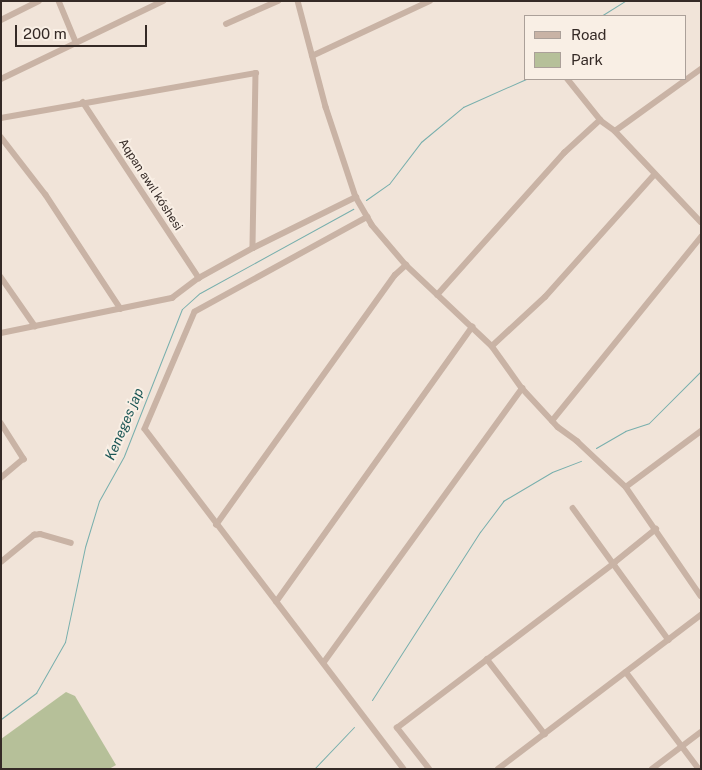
<!DOCTYPE html>
<meta charset="utf-8">
<style>
body{margin:0}
#map{position:relative;width:702px;height:770px;overflow:hidden;background:#f1e4d9;font-family:"Public Sans",sans-serif}
div>[style]{position:absolute}
[style*='--x']{left:calc(var(--x)*1px);top:calc(var(--y)*1px);width:calc(var(--w)*1px);rotate:calc(var(--a)*1deg)}
.green>*{inset:0;background:#b6c099}
.stream>*{height:1px;margin:-0.5px;padding:0 0.5px;transform-origin:0.5px;border-radius:0.5px;background:#78afad}
.minor>*{height:5.5px;margin:-2.75px;padding:0 2.75px;transform-origin:2.75px;border-radius:2.75px;background:#c9b3a5}
span{translate:-50% -50%;white-space:nowrap;text-align:center;line-height:1.15;-webkit-text-stroke:4px #f9efe5;paint-order:stroke}
.street-label{font-size:12px;color:#352a26}
.water-label{font-size:14px;color:#1c5756;font-style:italic}
.frame{position:absolute;inset:0;border:2px solid #352a26;pointer-events:none}
.legend{position:absolute;left:524px;top:15px;width:162px;height:65px;box-sizing:border-box;background:#f9efe5;border:1px solid #aba099;margin:0;padding:6px 9px;list-style:none;font-size:15px;color:#352a26}
.legend li{display:flex;align-items:center;gap:10px;height:25px}
.legend b{width:25px;border:1px solid #aba099}
.scale{position:absolute;left:15px;top:25px;width:132px;height:22px;box-sizing:border-box;border:2px solid #352a26;border-top:0;padding-left:6px;font-size:15px;line-height:18px;white-space:nowrap;color:#352a26;-webkit-text-stroke:4px #f9efe5;paint-order:stroke}
</style>
<div id="map">
<div class="green">
<div style="clip-path:polygon(66px 692px,75px 696px,116px 765px,109px 769px,1px 769px,1px 739px)"></div>
</div>
<div class="stream">
<div style="--x:601;--y:16;--w:28;--a:-32"></div>
<div style="--x:366;--y:200;--w:28;--a:-35"></div>
<div style="--x:389;--y:184;--w:53;--a:-52.7"></div>
<div style="--x:421;--y:142;--w:55;--a:-39.8"></div>
<div style="--x:463;--y:107;--w:69;--a:-24"></div>
<div style="--x:596;--y:448;--w:34;--a:-30"></div>
<div style="--x:625;--y:431;--w:25;--a:-18"></div>
<div style="--x:649;--y:423;--w:74;--a:-45"></div>
<div style="--x:372;--y:700;--w:200;--a:-57.3"></div>
<div style="--x:480;--y:532;--w:39;--a:-53"></div>
<div style="--x:503;--y:501;--w:57;--a:-30.6"></div>
<div style="--x:552;--y:472;--w:31;--a:-21"></div>
<div style="--x:1;--y:719;--w:44;--a:-36.6"></div>
<div style="--x:36;--y:693;--w:59;--a:-60.4"></div>
<div style="--x:65;--y:642;--w:97;--a:-78.1"></div>
<div style="--x:85;--y:547;--w:48;--a:-73.1"></div>
<div style="--x:99;--y:501;--w:51;--a:-60.9"></div>
<div style="--x:124;--y:456;--w:158;--a:-68.5"></div>
<div style="--x:182;--y:309;--w:24;--a:-42"></div>
<div style="--x:200;--y:293;--w:175;--a:-28.8"></div>
<div style="--x:314;--y:769;--w:58;--a:-46.4"></div>
</div>
<div class="minor">
<div style="--x:59;--y:1;--w:44;--a:67.5"></div>
<div style="--x:298;--y:1;--w:110;--a:75.2"></div>
<div style="--x:326;--y:107;--w:95;--a:71.6"></div>
<div style="--x:356;--y:197;--w:32;--a:60"></div>
<div style="--x:372;--y:225;--w:52;--a:49.6"></div>
<div style="--x:406;--y:265;--w:118;--a:43.3"></div>
<div style="--x:492;--y:346;--w:52;--a:54.5"></div>
<div style="--x:522;--y:388;--w:53;--a:47.3"></div>
<div style="--x:558;--y:427;--w:24;--a:36"></div>
<div style="--x:577;--y:441;--w:67;--a:43.2"></div>
<div style="--x:626;--y:487;--w:132;--a:55.5"></div>
<div style="--x:1;--y:20;--w:42;--a:-26.6"></div>
<div style="--x:226;--y:24;--w:57;--a:-23.9"></div>
<div style="--x:312;--y:56;--w:130;--a:-25"></div>
<div style="--x:1;--y:79;--w:180;--a:-25.7"></div>
<div style="--x:83;--y:102;--w:211;--a:56.6"></div>
<div style="--x:1;--y:118;--w:259;--a:-10"></div>
<div style="--x:256;--y:73;--w:175;--a:91"></div>
<div style="--x:600;--y:120;--w:19;--a:36"></div>
<div style="--x:615;--y:131;--w:125;--a:46.6"></div>
<div style="--x:615;--y:131;--w:106;--a:-35.8"></div>
<div style="--x:1;--y:137;--w:73;--a:52.2"></div>
<div style="--x:46;--y:195;--w:136;--a:56.7"></div>
<div style="--x:368;--y:217;--w:197;--a:151.2"></div>
<div style="--x:195;--y:312;--w:127;--a:113.1"></div>
<div style="--x:145;--y:429;--w:427;--a:52.7"></div>
<div style="--x:1;--y:277;--w:60;--a:55.2"></div>
<div style="--x:437;--y:295;--w:191;--a:-48.2"></div>
<div style="--x:564;--y:153;--w:49;--a:-42.5"></div>
<div style="--x:600;--y:120;--w:53;--a:-128.8"></div>
<div style="--x:1;--y:333;--w:175;--a:-11.6"></div>
<div style="--x:172;--y:298;--w:34;--a:-37"></div>
<div style="--x:199;--y:278;--w:62;--a:-29.1"></div>
<div style="--x:253;--y:248;--w:115;--a:-26.3"></div>
<div style="--x:492;--y:346;--w:72;--a:-42.8"></div>
<div style="--x:545;--y:297;--w:164;--a:-48.2"></div>
<div style="--x:552;--y:421;--w:237;--a:-51"></div>
<div style="--x:1;--y:423;--w:43;--a:57.4"></div>
<div style="--x:24;--y:459;--w:30;--a:140"></div>
<div style="--x:626;--y:487;--w:94;--a:-36.7"></div>
<div style="--x:573;--y:508;--w:163;--a:54"></div>
<div style="--x:216;--y:525;--w:307;--a:-54.4"></div>
<div style="--x:395;--y:275;--w:15;--a:-42"></div>
<div style="--x:1;--y:562;--w:43;--a:-39.3"></div>
<div style="--x:34;--y:535;--w:6;--a:-9"></div>
<div style="--x:40;--y:534;--w:32;--a:16"></div>
<div style="--x:276;--y:602;--w:338;--a:-54.5"></div>
<div style="--x:487;--y:659;--w:95;--a:52.3"></div>
<div style="--x:324;--y:662;--w:338;--a:-54.1"></div>
<div style="--x:626;--y:672;--w:121;--a:53"></div>
<div style="--x:429;--y:769;--w:52;--a:-128"></div>
<div style="--x:397;--y:728;--w:273;--a:-37.2"></div>
<div style="--x:614;--y:563;--w:54;--a:-39"></div>
<div style="--x:498;--y:769;--w:255;--a:-37.2"></div>
<div style="--x:652;--y:769;--w:61;--a:-37.1"></div>
</div>
<div class="street-label">
<span style="left:150px;top:185px;rotate:57deg">Aqpan awıl kóshesi</span>
</div>
<div class="water-label">
<span style="left:124px;top:424px;rotate:-67deg">Keneges jap</span>
</div>
<div class="frame"></div>
<ul class="legend">
<li><b style="height:6px;background:#c9b3a5"></b>Road</li>
<li><b style="height:14px;background:#b6c099"></b>Park</li>
</ul>
<div class="scale">200 m</div>
</div>
